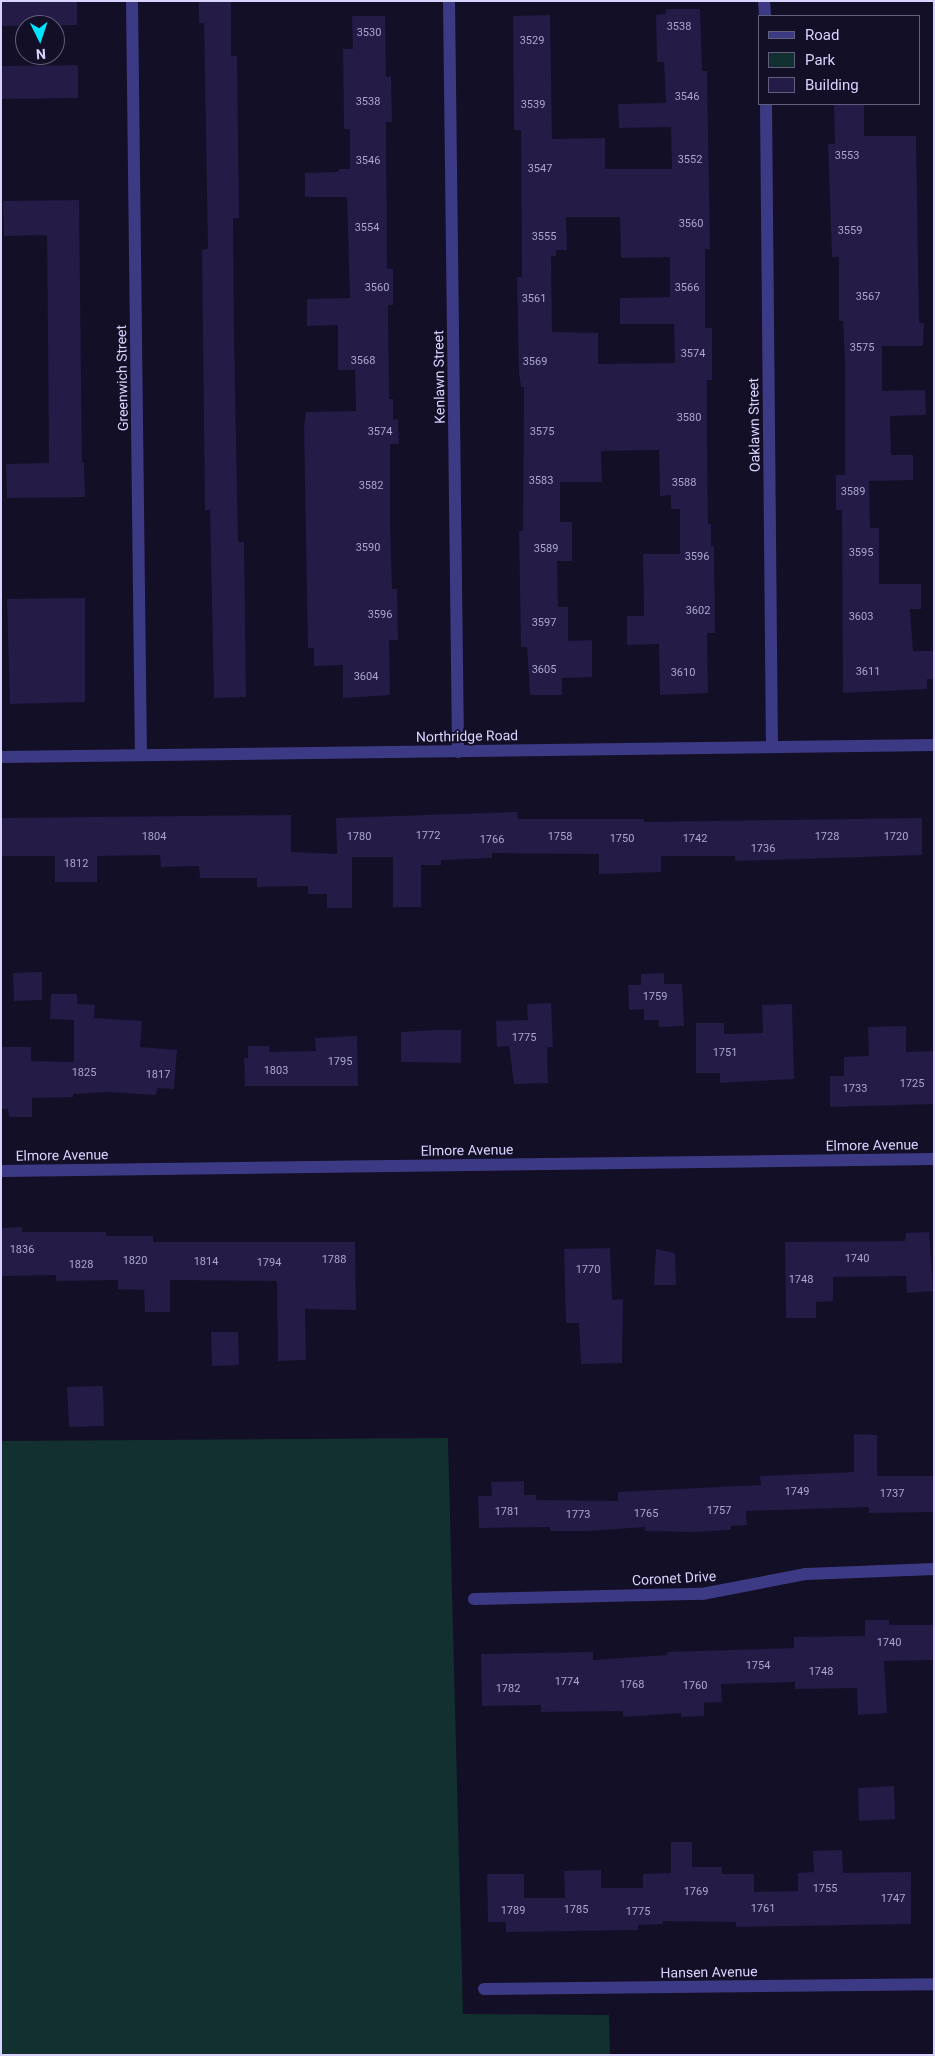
<!DOCTYPE html>
<style>
body{margin:0}
#map{position:relative;width:935px;height:2056px;overflow:hidden;background:#130f26;font-family:Roboto,sans-serif}
div>[style]{position:absolute}
[style*='--x']{left:calc(var(--x)*1px);top:calc(var(--y)*1px);width:calc(var(--w)*1px);rotate:calc(var(--a)*1deg)}
.green>*{inset:0;background:#12302f}
.building>*{inset:0;background:#241b47}
.minor>*{height:12px;margin:-6px;padding:0 6px;transform-origin:6px;border-radius:6px;background:#3d3a85}
span{translate:-50% -50%;white-space:nowrap;text-align:center;line-height:1.15;-webkit-text-stroke:4px #130f26;paint-order:stroke}
.number-label{font-size:11px;color:#aca6d1}
.number-label span{-webkit-text-stroke-width:0}
.street-label{font-size:14px;color:#d9d4ff}
.frame{position:absolute;inset:0;border:2px solid #d9d4ff;pointer-events:none}
.legend{position:absolute;left:758px;top:15px;width:162px;height:90px;box-sizing:border-box;background:#130f26;border:1px solid #625e7d;margin:0;padding:6px 9px;list-style:none;font-size:15px;color:#d9d4ff}
.legend li{display:flex;align-items:center;gap:10px;height:25px}
.legend b{width:25px;border:1px solid #625e7d}
.north{position:absolute;left:15px;top:15px;width:50px;height:50px;box-sizing:border-box;background:#130f26;border:1px solid #625e7d;border-radius:50%;rotate:176deg;font-size:14px;font-weight:700;line-height:20px;text-align:center;color:#d9d4ff}
.north::after{content:'';display:block;margin:auto;width:18px;height:22px;background:#00e5ff;clip-path:polygon(50% 0,100% 100%,50% 72%,0 100%)}
</style>
<div id="map">
<div class="green">
<div style="clip-path:polygon(448px 1438px,463px 2014px,609px 2015px,610px 2055px,1px 2055px,1px 1441px)"></div>
</div>
<div class="building">
<div style="clip-path:polygon(1px 1px,77px 1px,77px 25px,1px 26px)"></div>
<div style="clip-path:polygon(199px 1px,231px 1px,231px 56px,237px 56px,239px 218px,233px 218px,234px 334px,238px 542px,244px 542px,246px 697px,214px 698px,210px 510px,205px 510px,202px 250px,208px 249px,204px 23px,199px 23px)"></div>
<div style="clip-path:polygon(evenodd,666px 9px,700px 9px,702px 71px,707px 71px,710px 249px,705px 249px,705px 328px,712px 328px,712px 380px,707px 380px,707px 443px,708px 524px,711px 524px,711px 546px,714px 546px,715px 633px,707px 633px,708px 693px,660px 695px,659px 644px,627px 645px,627px 616px,644px 616px,643px 554px,680px 554px,680px 509px,671px 509px,671px 495px,660px 496px,659px 450px,601px 451px,602px 482px,560px 482px,560px 522px,572px 522px,572px 561px,557px 561px,558px 607px,568px 607px,568px 641px,592px 640px,592px 677px,562px 678px,562px 695px,530px 695px,527px 647px,521px 647px,519px 531px,523px 531px,524px 387px,521px 387px,519px 373px,517px 277px,522px 277px,521px 130px,514px 130px,513px 16px,550px 15px,552px 139px,605px 138px,605px 169px,672px 169px,671px 127px,619px 128px,618px 104px,666px 103px,664px 62px,657px 62px,656px 15px,666px 14px,666px 9px,566px 217px,620px 217px,621px 258px,670px 257px,670px 297px,620px 298px,620px 324px,674px 324px,675px 363px,598px 364px,598px 333px,552px 332px,551px 256px,556px 256px,556px 250px,567px 250px,566px 217px)"></div>
<div style="clip-path:polygon(352px 16px,385px 16px,386px 77px,391px 76px,392px 122px,386px 122px,387px 269px,393px 269px,393px 305px,388px 305px,389px 399px,393px 399px,393px 420px,398px 419px,399px 444px,390px 444px,390px 524px,392px 589px,397px 589px,398px 640px,389px 640px,390px 695px,343px 698px,343px 665px,314px 666px,314px 648px,308px 648px,304px 427px,306px 412px,356px 411px,355px 370px,338px 370px,338px 325px,307px 326px,307px 299px,350px 298px,347px 197px,305px 197px,305px 173px,339px 172px,339px 169px,350px 169px,350px 129px,344px 129px,343px 49px,353px 49px)"></div>
<div style="clip-path:polygon(78px 65px,78px 98px,1px 99px,1px 66px)"></div>
<div style="clip-path:polygon(834px 104px,864px 104px,864px 136px,916px 136px,919px 323px,924px 323px,923px 346px,882px 346px,882px 391px,925px 390px,926px 415px,890px 416px,891px 455px,913px 455px,913px 480px,869px 481px,870px 528px,879px 528px,879px 584px,921px 584px,921px 609px,910px 609px,913px 651px,934px 651px,934px 679px,927px 679px,927px 689px,843px 693px,842px 510px,836px 510px,836px 475px,845px 475px,845px 361px,843px 321px,839px 321px,839px 257px,832px 257px,828px 144px,835px 144px)"></div>
<div style="clip-path:polygon(79px 200px,82px 463px,84px 463px,85px 497px,7px 498px,6px 464px,49px 463px,48px 339px,47px 235px,4px 236px,3px 201px)"></div>
<div style="clip-path:polygon(85px 598px,85px 702px,10px 704px,7px 599px)"></div>
<div style="clip-path:polygon(517px 812px,518px 819px,644px 819px,644px 822px,922px 818px,922px 855px,735px 861px,735px 856px,661px 856px,661px 872px,599px 874px,599px 854px,492px 853px,492px 858px,441px 860px,441px 865px,421px 865px,421px 907px,393px 907px,393px 857px,352px 857px,352px 908px,327px 908px,327px 894px,308px 894px,308px 886px,257px 887px,257px 878px,200px 878px,199px 866px,161px 867px,160px 855px,97px 856px,97px 882px,55px 882px,55px 856px,1px 856px,1px 818px,291px 815px,291px 852px,337px 854px,336px 818px)"></div>
<div style="clip-path:polygon(42px 972px,42px 1000px,14px 1001px,13px 973px)"></div>
<div style="clip-path:polygon(664px 973px,664px 984px,682px 984px,684px 1026px,659px 1027px,659px 1020px,644px 1020px,644px 1009px,629px 1010px,628px 985px,641px 985px,641px 974px)"></div>
<div style="clip-path:polygon(51px 994px,77px 994px,77px 1004px,95px 1005px,94px 1018px,142px 1021px,140px 1047px,177px 1050px,174px 1089px,157px 1088px,156px 1095px,107px 1092px,73px 1094px,73px 1097px,32px 1098px,32px 1117px,9px 1117px,8px 1109px,1px 1109px,1px 1047px,31px 1047px,31px 1061px,74px 1062px,74px 1020px,50px 1019px)"></div>
<div style="clip-path:polygon(551px 1003px,553px 1047px,547px 1047px,548px 1083px,514px 1084px,509px 1046px,497px 1047px,496px 1021px,528px 1020px,527px 1004px)"></div>
<div style="clip-path:polygon(792px 1004px,794px 1079px,720px 1083px,720px 1073px,696px 1073px,696px 1023px,724px 1023px,724px 1034px,763px 1033px,762px 1005px)"></div>
<div style="clip-path:polygon(906px 1026px,906px 1052px,933px 1051px,934px 1104px,830px 1107px,830px 1076px,844px 1076px,844px 1057px,869px 1056px,868px 1027px)"></div>
<div style="clip-path:polygon(436px 1030px,461px 1030px,461px 1063px,401px 1062px,401px 1032px)"></div>
<div style="clip-path:polygon(357px 1036px,358px 1086px,245px 1086px,244px 1058px,248px 1058px,248px 1046px,269px 1046px,269px 1052px,316px 1051px,315px 1038px)"></div>
<div style="clip-path:polygon(22px 1227px,22px 1232px,106px 1232px,106px 1236px,153px 1236px,153px 1242px,355px 1242px,356px 1310px,305px 1309px,306px 1360px,278px 1361px,277px 1281px,170px 1280px,170px 1312px,145px 1312px,144px 1290px,118px 1289px,118px 1280px,56px 1281px,56px 1275px,1px 1276px,1px 1228px)"></div>
<div style="clip-path:polygon(929px 1232px,933px 1291px,907px 1293px,906px 1276px,833px 1277px,833px 1301px,816px 1302px,816px 1318px,786px 1318px,785px 1242px,905px 1241px,906px 1233px)"></div>
<div style="clip-path:polygon(610px 1248px,612px 1300px,623px 1299px,622px 1363px,581px 1364px,579px 1323px,566px 1323px,564px 1249px)"></div>
<div style="clip-path:polygon(656px 1249px,675px 1253px,676px 1285px,654px 1285px)"></div>
<div style="clip-path:polygon(211px 1332px,238px 1332px,239px 1365px,212px 1366px)"></div>
<div style="clip-path:polygon(103px 1386px,104px 1426px,69px 1427px,67px 1387px)"></div>
<div style="clip-path:polygon(854px 1434px,877px 1435px,877px 1476px,934px 1476px,934px 1512px,869px 1513px,869px 1507px,746px 1511px,747px 1525px,731px 1526px,731px 1530px,692px 1532px,645px 1531px,645px 1527px,589px 1531px,550px 1531px,550px 1527px,479px 1528px,478px 1496px,492px 1496px,491px 1482px,524px 1481px,524px 1495px,536px 1495px,536px 1500px,618px 1501px,618px 1492px,761px 1485px,760px 1476px,854px 1472px)"></div>
<div style="clip-path:polygon(865px 1620px,889px 1620px,889px 1625px,934px 1625px,934px 1660px,884px 1661px,887px 1713px,858px 1715px,857px 1688px,795px 1689px,795px 1682px,721px 1684px,722px 1702px,704px 1703px,704px 1716px,681px 1717px,681px 1713px,623px 1717px,623px 1711px,541px 1712px,541px 1705px,482px 1706px,481px 1654px,593px 1652px,593px 1660px,667px 1655px,667px 1652px,794px 1648px,794px 1637px,865px 1636px)"></div>
<div style="clip-path:polygon(894px 1786px,895px 1819px,859px 1821px,858px 1788px)"></div>
<div style="clip-path:polygon(671px 1842px,692px 1842px,692px 1867px,722px 1867px,722px 1874px,754px 1874px,754px 1892px,798px 1891px,798px 1873px,814px 1872px,813px 1851px,842px 1850px,843px 1873px,911px 1872px,911px 1924px,736px 1927px,736px 1922px,663px 1921px,663px 1924px,638px 1925px,638px 1930px,506px 1932px,506px 1922px,488px 1922px,487px 1874px,524px 1874px,524px 1898px,565px 1898px,564px 1871px,601px 1870px,601px 1888px,643px 1888px,643px 1874px,671px 1873px)"></div>
</div>
<div class="minor">
<div style="--x:132;--y:1;--w:753;--a:89.32"></div>
<div style="--x:449;--y:1;--w:751;--a:89.31"></div>
<div style="--x:764;--y:1;--w:15;--a:86"></div>
<div style="--x:766;--y:104;--w:643;--a:89.47"></div>
<div style="--x:1;--y:757;--w:933;--a:-0.74"></div>
<div style="--x:1;--y:1171;--w:933;--a:-0.74"></div>
<div style="--x:474;--y:1599;--w:228;--a:-1.3"></div>
<div style="--x:702;--y:1594;--w:106;--a:-10.9"></div>
<div style="--x:806;--y:1574;--w:128;--a:-2.2"></div>
<div style="--x:484;--y:1989;--w:450;--a:-0.6"></div>
</div>
<div class="number-label">
<span style="left:679px;top:27px">3538</span>
<span style="left:369px;top:33px">3530</span>
<span style="left:532px;top:41px">3529</span>
<span style="left:687px;top:97px">3546</span>
<span style="left:368px;top:102px">3538</span>
<span style="left:533px;top:105px">3539</span>
<span style="left:847px;top:156px">3553</span>
<span style="left:690px;top:160px">3552</span>
<span style="left:368px;top:161px">3546</span>
<span style="left:540px;top:169px">3547</span>
<span style="left:691px;top:224px">3560</span>
<span style="left:367px;top:228px">3554</span>
<span style="left:850px;top:231px">3559</span>
<span style="left:544px;top:237px">3555</span>
<span style="left:377px;top:288px">3560</span>
<span style="left:687px;top:288px">3566</span>
<span style="left:868px;top:297px">3567</span>
<span style="left:534px;top:299px">3561</span>
<span style="left:862px;top:348px">3575</span>
<span style="left:693px;top:354px">3574</span>
<span style="left:363px;top:361px">3568</span>
<span style="left:535px;top:362px">3569</span>
<span style="left:689px;top:418px">3580</span>
<span style="left:380px;top:432px">3574</span>
<span style="left:542px;top:432px">3575</span>
<span style="left:541px;top:481px">3583</span>
<span style="left:684px;top:483px">3588</span>
<span style="left:371px;top:486px">3582</span>
<span style="left:853px;top:492px">3589</span>
<span style="left:368px;top:548px">3590</span>
<span style="left:546px;top:549px">3589</span>
<span style="left:861px;top:553px">3595</span>
<span style="left:697px;top:557px">3596</span>
<span style="left:698px;top:611px">3602</span>
<span style="left:380px;top:615px">3596</span>
<span style="left:861px;top:617px">3603</span>
<span style="left:544px;top:623px">3597</span>
<span style="left:544px;top:670px">3605</span>
<span style="left:868px;top:672px">3611</span>
<span style="left:683px;top:673px">3610</span>
<span style="left:366px;top:677px">3604</span>
<span style="left:428px;top:836px">1772</span>
<span style="left:154px;top:837px">1804</span>
<span style="left:359px;top:837px">1780</span>
<span style="left:560px;top:837px">1758</span>
<span style="left:827px;top:837px">1728</span>
<span style="left:896px;top:837px">1720</span>
<span style="left:622px;top:839px">1750</span>
<span style="left:695px;top:839px">1742</span>
<span style="left:492px;top:840px">1766</span>
<span style="left:763px;top:849px">1736</span>
<span style="left:76px;top:864px">1812</span>
<span style="left:655px;top:997px">1759</span>
<span style="left:524px;top:1038px">1775</span>
<span style="left:725px;top:1053px">1751</span>
<span style="left:340px;top:1062px">1795</span>
<span style="left:276px;top:1071px">1803</span>
<span style="left:84px;top:1073px">1825</span>
<span style="left:158px;top:1075px">1817</span>
<span style="left:912px;top:1084px">1725</span>
<span style="left:855px;top:1089px">1733</span>
<span style="left:22px;top:1250px">1836</span>
<span style="left:857px;top:1259px">1740</span>
<span style="left:334px;top:1260px">1788</span>
<span style="left:135px;top:1261px">1820</span>
<span style="left:206px;top:1262px">1814</span>
<span style="left:269px;top:1263px">1794</span>
<span style="left:81px;top:1265px">1828</span>
<span style="left:588px;top:1270px">1770</span>
<span style="left:801px;top:1280px">1748</span>
<span style="left:797px;top:1492px">1749</span>
<span style="left:892px;top:1494px">1737</span>
<span style="left:719px;top:1511px">1757</span>
<span style="left:507px;top:1512px">1781</span>
<span style="left:646px;top:1514px">1765</span>
<span style="left:578px;top:1515px">1773</span>
<span style="left:889px;top:1643px">1740</span>
<span style="left:758px;top:1666px">1754</span>
<span style="left:821px;top:1672px">1748</span>
<span style="left:567px;top:1682px">1774</span>
<span style="left:632px;top:1685px">1768</span>
<span style="left:695px;top:1686px">1760</span>
<span style="left:508px;top:1689px">1782</span>
<span style="left:825px;top:1889px">1755</span>
<span style="left:696px;top:1892px">1769</span>
<span style="left:893px;top:1899px">1747</span>
<span style="left:763px;top:1909px">1761</span>
<span style="left:576px;top:1910px">1785</span>
<span style="left:513px;top:1911px">1789</span>
<span style="left:638px;top:1912px">1775</span>
</div>
<div class="street-label">
<span style="left:439px;top:377px;rotate:-91deg">Kenlawn Street</span>
<span style="left:122px;top:378px;rotate:-91deg">Greenwich Street</span>
<span style="left:754px;top:425px;rotate:-91deg">Oaklawn Street</span>
<span style="left:467px;top:736px;rotate:-1deg">Northridge Road</span>
<span style="left:872px;top:1145px;rotate:-1deg">Elmore Avenue</span>
<span style="left:467px;top:1150px;rotate:-1deg">Elmore Avenue</span>
<span style="left:62px;top:1155px;rotate:-1deg">Elmore Avenue</span>
<span style="left:674px;top:1578px;rotate:-3deg">Coronet Drive</span>
<span style="left:709px;top:1972px;rotate:-1deg">Hansen Avenue</span>
</div>
<div class="frame"></div>
<ul class="legend">
<li><b style="height:6px;background:#3d3a85"></b>Road</li>
<li><b style="height:14px;background:#12302f"></b>Park</li>
<li><b style="height:14px;background:#241b47"></b>Building</li>
</ul>
<div class="north">N</div>
</div>
